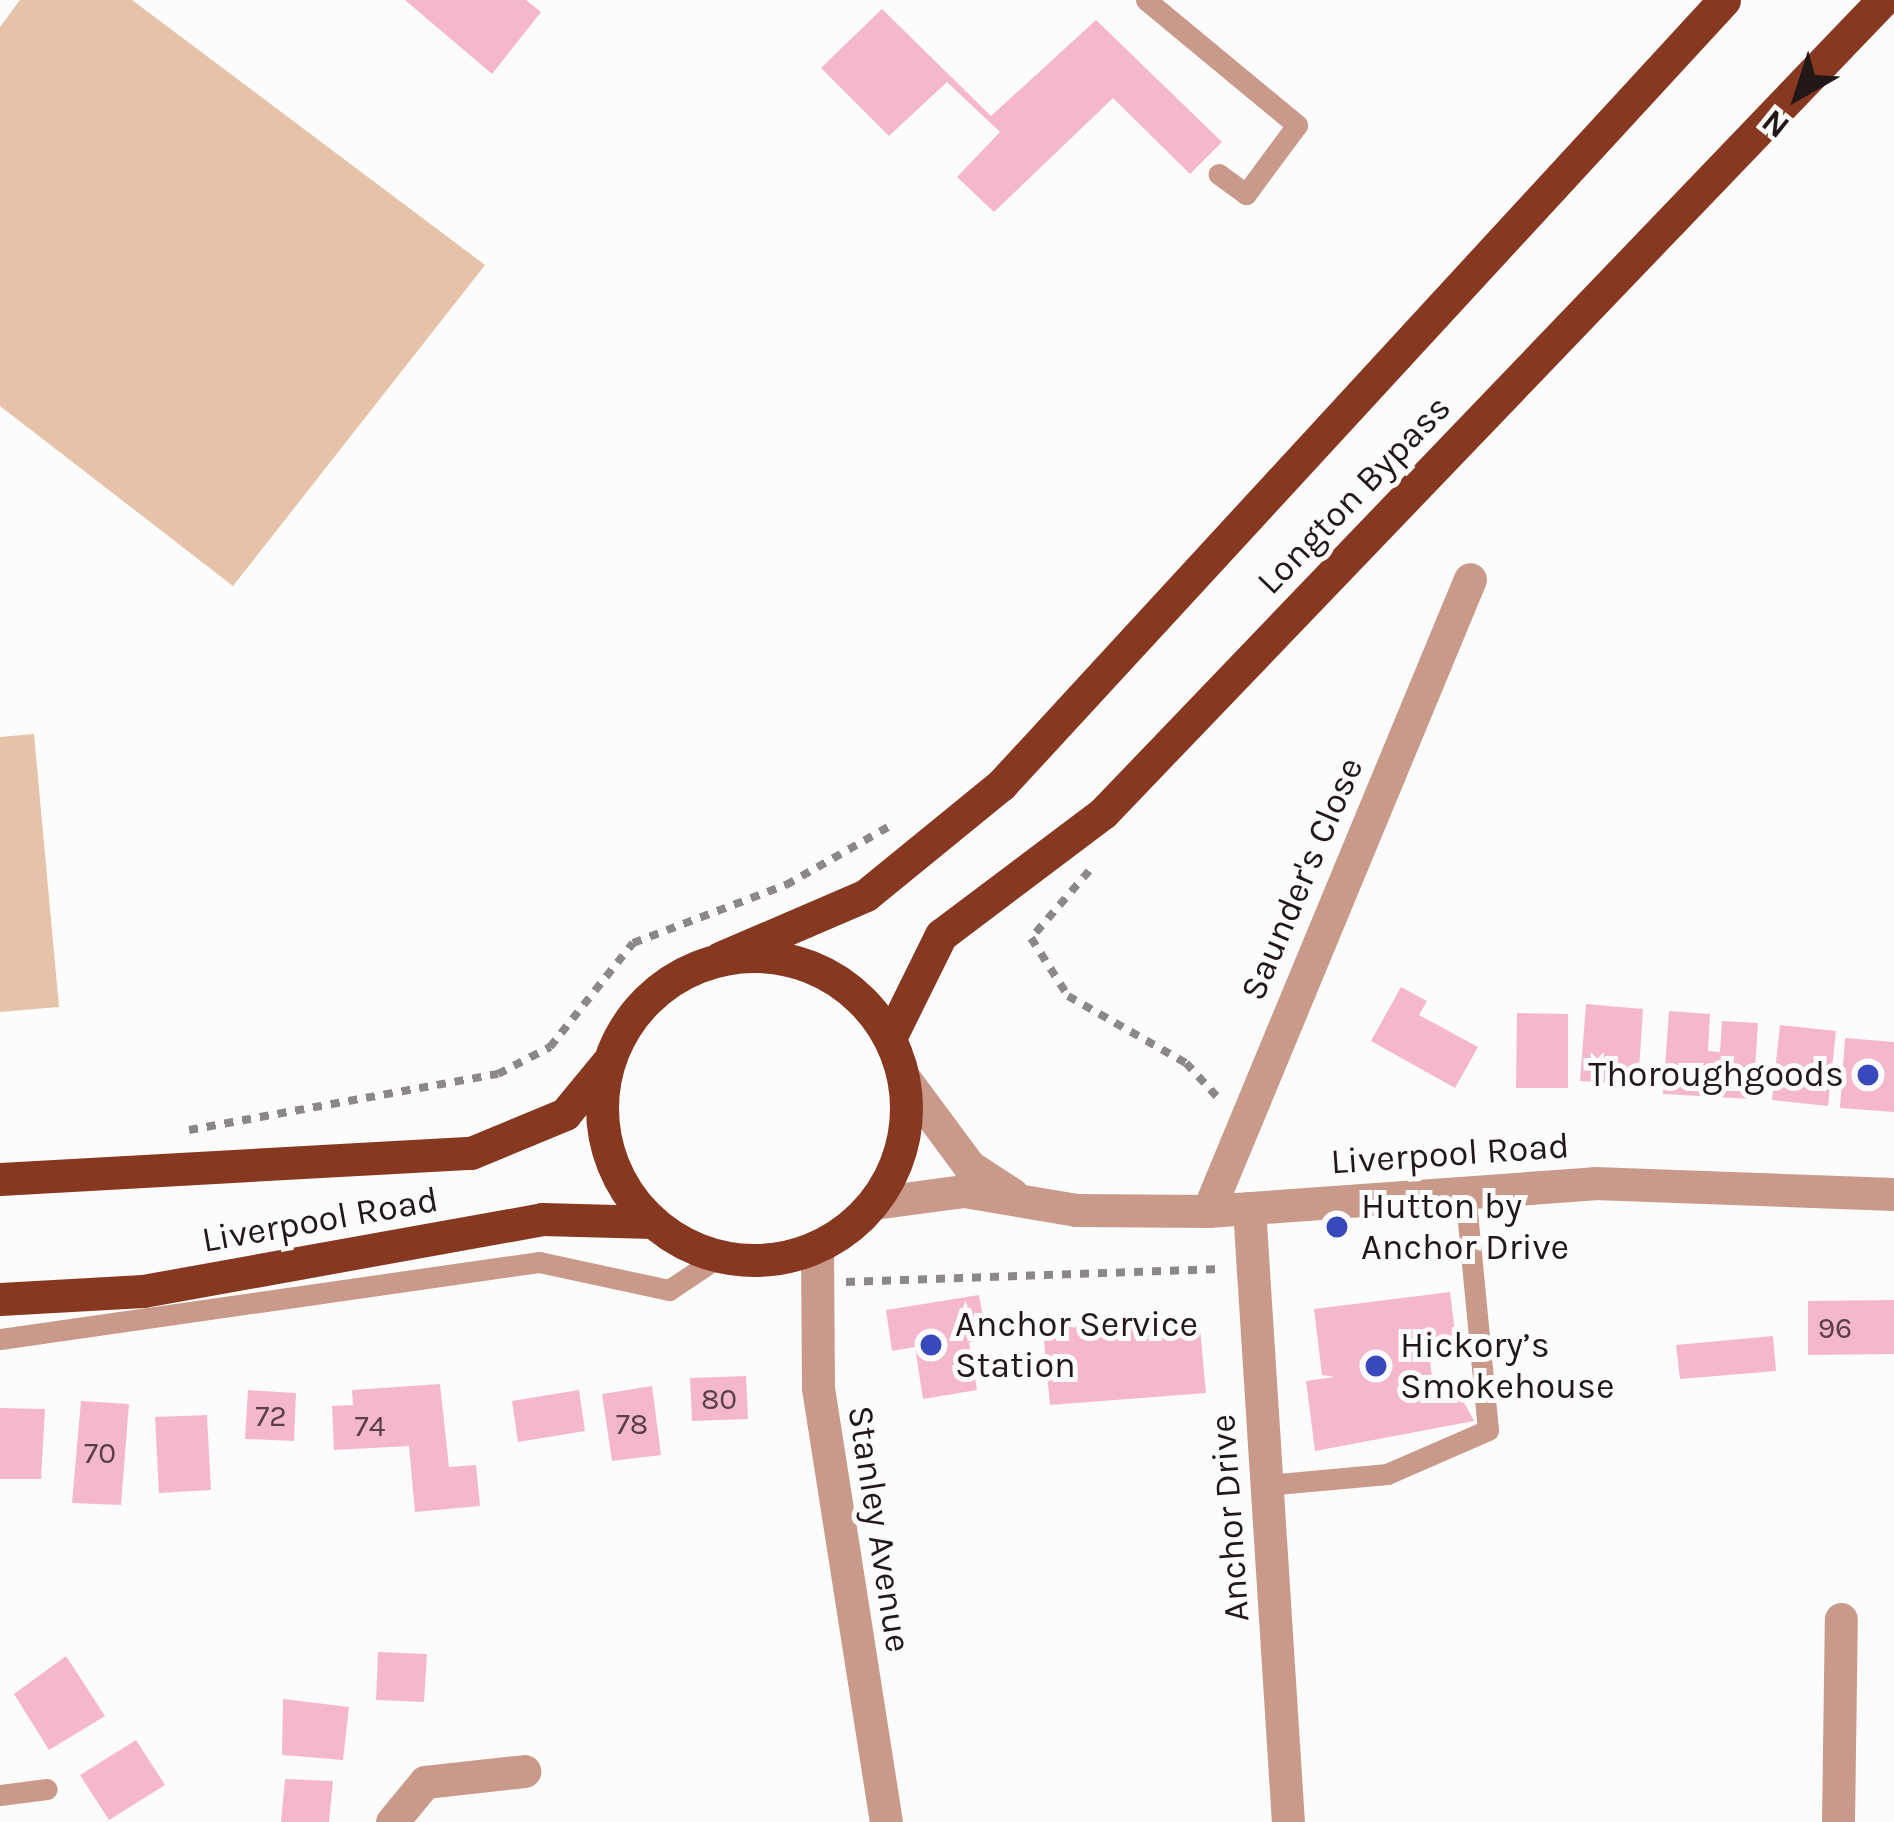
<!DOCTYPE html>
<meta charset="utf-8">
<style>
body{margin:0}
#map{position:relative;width:1894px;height:1822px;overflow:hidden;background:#fcfcfc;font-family:Karla,sans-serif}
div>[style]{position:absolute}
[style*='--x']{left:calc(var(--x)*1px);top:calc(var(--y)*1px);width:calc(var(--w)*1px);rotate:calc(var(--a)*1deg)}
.green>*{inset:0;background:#e5c2a8}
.building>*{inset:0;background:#f5b7ce}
.path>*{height:8px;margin-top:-4px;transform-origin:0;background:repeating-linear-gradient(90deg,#8d8888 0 9px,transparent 0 18px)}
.service>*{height:21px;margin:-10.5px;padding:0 10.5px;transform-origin:10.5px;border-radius:10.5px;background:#c9998a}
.minor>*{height:33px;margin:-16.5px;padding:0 16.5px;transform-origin:16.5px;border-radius:16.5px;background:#c9998a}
.tertiary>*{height:33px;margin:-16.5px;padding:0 16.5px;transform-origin:16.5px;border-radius:16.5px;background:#c9998a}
.trunk>*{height:33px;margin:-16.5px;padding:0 16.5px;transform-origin:16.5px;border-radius:16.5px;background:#863820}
.trunk>.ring{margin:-16.5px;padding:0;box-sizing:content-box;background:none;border:33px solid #863820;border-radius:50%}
.dots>*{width:33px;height:33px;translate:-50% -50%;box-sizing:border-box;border:6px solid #fcfcfc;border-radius:50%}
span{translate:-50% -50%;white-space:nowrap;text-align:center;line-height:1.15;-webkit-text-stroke:10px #fcfcfc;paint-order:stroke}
.number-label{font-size:30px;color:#584046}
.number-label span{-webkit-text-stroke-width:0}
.street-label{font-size:36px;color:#231818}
.poi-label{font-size:36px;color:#231818}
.right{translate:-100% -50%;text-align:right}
.left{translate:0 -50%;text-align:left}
.north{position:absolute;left:1738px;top:36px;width:120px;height:120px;-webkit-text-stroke:9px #fcfcfc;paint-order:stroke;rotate:219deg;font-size:33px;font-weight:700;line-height:48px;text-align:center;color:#231818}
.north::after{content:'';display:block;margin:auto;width:42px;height:54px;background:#231818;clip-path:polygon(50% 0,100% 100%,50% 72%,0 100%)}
</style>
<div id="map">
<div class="green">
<div style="clip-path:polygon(20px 0,132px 0,485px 265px,233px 586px,0 406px,0 27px)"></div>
<div style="clip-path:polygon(34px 734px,59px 1007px,0 1012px,0 737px)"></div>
</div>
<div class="building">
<div style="clip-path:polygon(405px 0,526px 0,541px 12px,492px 74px)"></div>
<div style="clip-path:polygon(882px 9px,991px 116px,1096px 20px,1222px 142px,1190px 174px,1113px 98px,994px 212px,957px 177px,1000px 132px,947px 82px,889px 136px,821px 68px)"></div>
<div style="clip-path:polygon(1401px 987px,1427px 1001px,1419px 1015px,1478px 1047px,1455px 1088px,1371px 1041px)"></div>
<div style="clip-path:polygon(1586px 1004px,1643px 1009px,1638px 1085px,1580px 1081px)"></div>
<div style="clip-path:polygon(1669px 1011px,1710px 1014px,1708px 1051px,1720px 1052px,1722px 1021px,1758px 1023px,1753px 1099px,1663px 1094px)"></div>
<div style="clip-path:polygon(1517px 1013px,1568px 1014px,1568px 1088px,1516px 1088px)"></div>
<div style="clip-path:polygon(1780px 1025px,1836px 1031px,1828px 1106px,1772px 1100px)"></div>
<div style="clip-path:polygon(1845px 1038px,1894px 1042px,1894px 1112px,1840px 1108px)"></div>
<div style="clip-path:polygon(1450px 1292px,1458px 1356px,1430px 1359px,1433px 1389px,1459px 1393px,1474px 1421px,1315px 1451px,1306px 1381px,1335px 1377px,1322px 1375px,1314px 1309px)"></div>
<div style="clip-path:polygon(979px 1295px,987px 1339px,969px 1342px,977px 1390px,923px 1399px,915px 1347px,892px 1351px,886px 1310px)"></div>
<div style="clip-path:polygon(1894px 1300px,1894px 1354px,1808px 1355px,1808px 1301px)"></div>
<div style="clip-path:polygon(1199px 1317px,1206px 1393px,1050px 1405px,1043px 1329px)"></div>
<div style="clip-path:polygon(1773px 1336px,1776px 1371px,1680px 1379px,1676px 1345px)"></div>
<div style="clip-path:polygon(746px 1376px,748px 1419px,692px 1421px,690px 1378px)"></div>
<div style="clip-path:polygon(440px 1384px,449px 1467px,476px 1465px,480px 1506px,415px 1512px,409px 1446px,334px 1450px,332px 1406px,353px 1405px,352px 1390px)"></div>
<div style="clip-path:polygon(652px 1386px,661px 1455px,612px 1461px,602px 1394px)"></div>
<div style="clip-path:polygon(248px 1390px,296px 1393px,294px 1441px,245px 1439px)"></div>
<div style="clip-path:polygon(579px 1390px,585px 1431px,518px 1442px,512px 1401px)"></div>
<div style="clip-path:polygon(81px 1401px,129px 1404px,121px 1505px,72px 1503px)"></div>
<div style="clip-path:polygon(0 1408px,45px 1409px,41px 1479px,0 1479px)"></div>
<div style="clip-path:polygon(207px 1415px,211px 1490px,159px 1493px,155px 1417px)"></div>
<div style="clip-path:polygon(378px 1652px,427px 1654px,424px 1702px,376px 1700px)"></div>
<div style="clip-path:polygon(66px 1656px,105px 1716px,49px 1750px,14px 1694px)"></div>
<div style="clip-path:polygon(283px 1699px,349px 1707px,343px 1760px,282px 1755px)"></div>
<div style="clip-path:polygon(136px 1740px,165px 1785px,109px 1820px,80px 1775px)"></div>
<div style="clip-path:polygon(285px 1779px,333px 1781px,329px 1822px,281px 1822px)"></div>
</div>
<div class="path">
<div style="--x:1089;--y:871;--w:89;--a:130.9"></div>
<div style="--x:1031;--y:938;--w:69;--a:57.5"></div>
<div style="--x:1068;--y:996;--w:136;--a:29.6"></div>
<div style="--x:1186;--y:1063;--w:52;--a:47.4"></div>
<div style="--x:189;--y:1130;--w:314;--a:-10.3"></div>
<div style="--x:498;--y:1074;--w:59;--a:-27.4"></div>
<div style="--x:550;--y:1047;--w:133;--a:-51.4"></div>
<div style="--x:633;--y:943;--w:164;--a:-20.8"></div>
<div style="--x:786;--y:885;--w:120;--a:-29.6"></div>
<div style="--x:846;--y:1282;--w:375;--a:-2"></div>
</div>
<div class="service">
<div style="--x:1146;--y:0;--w:196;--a:39.6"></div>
<div style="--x:1297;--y:125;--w:86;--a:126.5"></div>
<div style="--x:1246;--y:194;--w:34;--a:-144"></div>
<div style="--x:0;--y:1339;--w:544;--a:-8.13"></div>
<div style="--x:539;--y:1262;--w:133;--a:12.2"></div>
<div style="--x:669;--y:1290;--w:58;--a:-33.7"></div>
<div style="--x:1267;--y:1485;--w:121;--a:-5.2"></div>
<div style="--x:1387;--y:1474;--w:110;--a:-23.5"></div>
<div style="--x:1488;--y:1430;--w:240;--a:-95.5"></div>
<div style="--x:0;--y:1795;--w:47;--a:-7.3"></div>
</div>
<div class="minor">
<div style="--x:1249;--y:1208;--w:615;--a:86.37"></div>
<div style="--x:1208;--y:1211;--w:684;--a:-67.48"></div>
<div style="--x:817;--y:1247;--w:141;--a:89.6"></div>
<div style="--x:818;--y:1388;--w:439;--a:81.1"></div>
<div style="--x:392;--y:1822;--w:52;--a:-50.5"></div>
<div style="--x:425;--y:1782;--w:100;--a:-6.3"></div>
<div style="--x:1838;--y:1822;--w:203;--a:-89.2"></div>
</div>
<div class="tertiary">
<div style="--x:904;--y:1078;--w:109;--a:53.5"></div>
<div style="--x:969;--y:1166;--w:51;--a:33.1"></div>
<div style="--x:874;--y:1203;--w:91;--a:-7.6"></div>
<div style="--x:964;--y:1191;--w:114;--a:9.6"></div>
<div style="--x:1076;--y:1210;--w:132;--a:0.4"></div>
<div style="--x:1208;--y:1211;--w:387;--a:-4.1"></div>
<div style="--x:1594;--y:1183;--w:300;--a:2.1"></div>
</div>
<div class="trunk">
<div class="ring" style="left:602px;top:956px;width:271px;height:271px"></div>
<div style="--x:720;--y:958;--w:159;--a:-23.3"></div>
<div style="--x:866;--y:895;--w:174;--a:-39.2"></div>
<div style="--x:1001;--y:785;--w:1067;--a:-47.35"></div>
<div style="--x:890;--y:1038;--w:115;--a:-63.7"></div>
<div style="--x:941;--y:935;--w:203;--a:-37"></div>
<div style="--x:1103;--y:813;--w:1127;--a:-46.19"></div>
<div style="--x:0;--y:1179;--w:472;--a:-3.2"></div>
<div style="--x:471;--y:1153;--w:102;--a:-22.5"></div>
<div style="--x:565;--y:1114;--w:66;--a:-50.5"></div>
<div style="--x:0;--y:1299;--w:143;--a:-3.2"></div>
<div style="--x:143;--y:1291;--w:405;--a:-10.2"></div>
<div style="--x:542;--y:1219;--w:110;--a:1.6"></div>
</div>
<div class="dots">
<div style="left:1868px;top:1075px;background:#3749bb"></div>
<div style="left:1337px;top:1227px;background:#3749bb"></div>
<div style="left:931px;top:1345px;background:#3749bb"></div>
<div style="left:1376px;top:1366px;background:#3749bb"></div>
</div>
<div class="number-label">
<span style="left:1835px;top:1328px">96</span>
<span style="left:719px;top:1399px">80</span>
<span style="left:271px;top:1416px">72</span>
<span style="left:632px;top:1424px">78</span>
<span style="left:370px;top:1426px">74</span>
<span style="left:100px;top:1453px">70</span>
</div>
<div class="street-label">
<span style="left:1354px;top:495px;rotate:-46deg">Longton Bypass</span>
<span style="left:1302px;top:879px;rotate:-67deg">Saunder's Close</span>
<span style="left:1450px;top:1154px;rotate:-4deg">Liverpool Road</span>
<span style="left:320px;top:1220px;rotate:-10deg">Liverpool Road</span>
<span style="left:1230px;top:1518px;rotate:-94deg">Anchor Drive</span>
<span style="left:879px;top:1529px;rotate:81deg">Stanley Avenue</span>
</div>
<div class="poi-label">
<span class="right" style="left:1844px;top:1075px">Thoroughgoods</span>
<span class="left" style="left:1361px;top:1227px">Hutton by<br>Anchor Drive</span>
<span class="left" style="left:955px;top:1345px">Anchor Service<br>Station</span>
<span class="left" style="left:1400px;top:1366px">Hickory’s<br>Smokehouse</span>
</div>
<div class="north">N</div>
</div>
